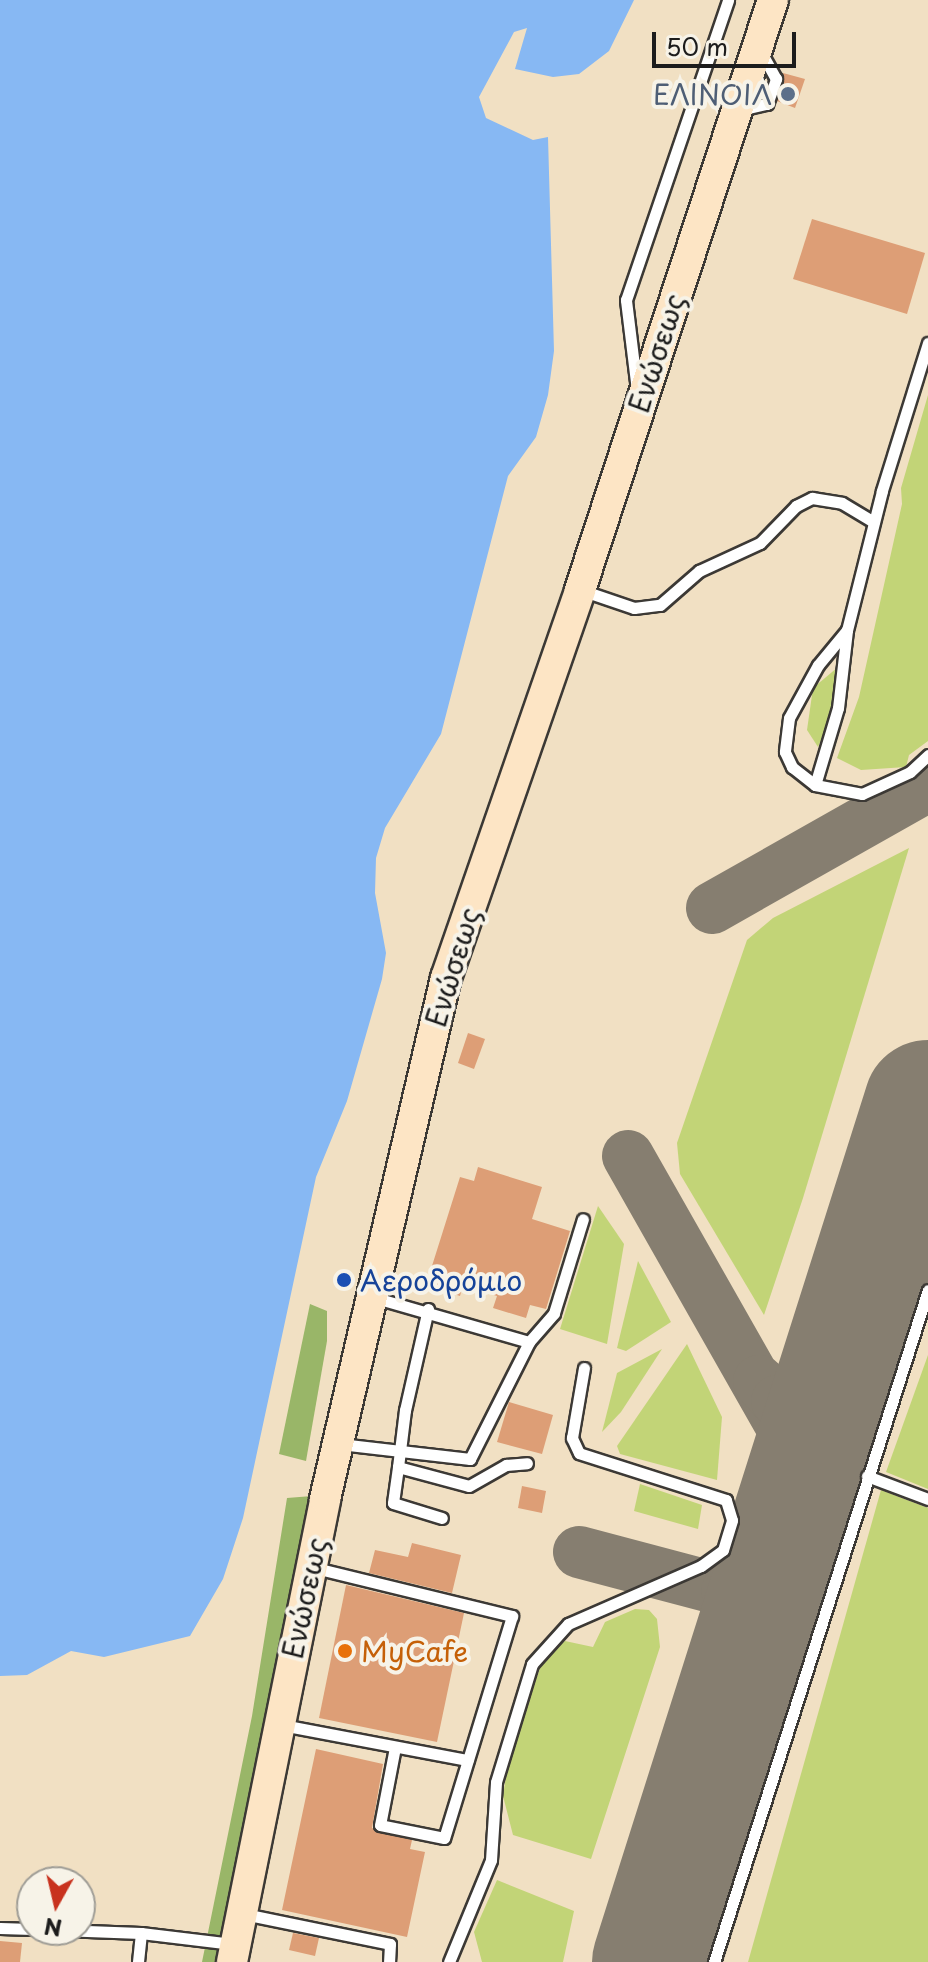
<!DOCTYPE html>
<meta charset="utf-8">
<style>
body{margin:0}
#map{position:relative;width:928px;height:1962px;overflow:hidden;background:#f1e0c3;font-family:"Playpen Sans",sans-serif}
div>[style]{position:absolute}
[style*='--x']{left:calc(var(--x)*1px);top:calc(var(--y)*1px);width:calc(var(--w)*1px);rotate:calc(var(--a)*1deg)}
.green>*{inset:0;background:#c2d477}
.forest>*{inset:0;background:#99b668}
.water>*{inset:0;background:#87b8f3}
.taxiway>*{height:52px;margin:-26px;padding:0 26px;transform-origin:26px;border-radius:26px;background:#867e70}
.runway>*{height:128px;margin:-64px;padding:0 64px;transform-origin:64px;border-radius:64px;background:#867e70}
.building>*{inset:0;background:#dd9e76}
.roads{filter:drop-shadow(2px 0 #3c3935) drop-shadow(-2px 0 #3c3935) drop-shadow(0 2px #3c3935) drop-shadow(0 -2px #3c3935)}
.service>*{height:11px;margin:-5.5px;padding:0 5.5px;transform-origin:5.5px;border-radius:5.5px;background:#fff}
.secondary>*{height:30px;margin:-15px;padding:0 15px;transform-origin:15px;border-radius:15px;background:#fde5c5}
.dots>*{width:22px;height:22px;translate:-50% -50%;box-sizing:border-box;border:4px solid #f7f3e8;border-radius:50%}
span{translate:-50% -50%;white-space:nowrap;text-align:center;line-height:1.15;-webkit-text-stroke:8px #f7f3e8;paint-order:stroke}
.service-label{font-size:28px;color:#4e5e75}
.right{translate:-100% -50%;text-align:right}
.street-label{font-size:28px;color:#1c1c1c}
.transit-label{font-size:28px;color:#164399}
.left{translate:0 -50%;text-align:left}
.food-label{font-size:28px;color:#c56008}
.north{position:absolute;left:16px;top:1866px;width:80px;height:80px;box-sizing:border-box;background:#f7f3e8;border:2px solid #9f9d96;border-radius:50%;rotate:188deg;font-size:22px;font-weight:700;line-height:32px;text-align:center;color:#1c1c1c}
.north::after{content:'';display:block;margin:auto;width:28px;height:36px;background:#c8321e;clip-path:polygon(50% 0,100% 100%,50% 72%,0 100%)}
.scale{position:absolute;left:652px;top:32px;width:144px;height:36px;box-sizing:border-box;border:4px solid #1c1c1c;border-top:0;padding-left:10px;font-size:24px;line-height:28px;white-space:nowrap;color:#1c1c1c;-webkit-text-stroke:6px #f7f3e8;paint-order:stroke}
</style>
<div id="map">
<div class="green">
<div style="clip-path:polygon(928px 395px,928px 741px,909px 755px,906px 767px,861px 770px,837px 758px,859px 697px,902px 504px,901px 488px)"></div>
<div style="clip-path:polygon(844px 662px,828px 724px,818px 747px,807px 730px,813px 688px)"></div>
<div style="clip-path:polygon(909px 848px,803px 1198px,764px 1315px,680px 1174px,677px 1143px,747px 940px,773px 918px)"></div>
<div style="clip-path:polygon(598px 1206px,624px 1244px,607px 1344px,560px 1329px)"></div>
<div style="clip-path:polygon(638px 1261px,671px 1322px,626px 1351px,617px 1348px)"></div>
<div style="clip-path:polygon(687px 1344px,722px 1417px,717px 1480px,620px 1454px,617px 1446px)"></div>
<div style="clip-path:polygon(662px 1349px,621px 1412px,602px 1432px,617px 1373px)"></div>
<div style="clip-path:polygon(928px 1355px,928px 1489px,886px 1472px)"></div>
<div style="clip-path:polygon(640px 1484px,702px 1505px,698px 1529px,634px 1511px)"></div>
<div style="clip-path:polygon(881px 1490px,928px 1508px,928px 1962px,748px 1962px)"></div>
<div style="clip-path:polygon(635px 1609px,649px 1610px,657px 1619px,660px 1647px,591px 1859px,513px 1835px,503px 1796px,508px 1763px,543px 1659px,565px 1641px,593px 1647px,605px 1622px)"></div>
<div style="clip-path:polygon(497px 1880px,574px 1911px,563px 1962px,482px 1962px,474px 1932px)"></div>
</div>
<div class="forest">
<div style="clip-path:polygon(310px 1304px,327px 1311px,327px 1341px,306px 1461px,279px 1454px)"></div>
<div style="clip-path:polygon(312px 1496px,220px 1962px,202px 1962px,252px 1716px,287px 1498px)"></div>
</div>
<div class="water">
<div style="clip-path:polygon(0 0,634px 0,609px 51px,579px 74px,553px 77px,515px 69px,527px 28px,514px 32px,479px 97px,486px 118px,533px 140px,548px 137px,554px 351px,548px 395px,536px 437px,508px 476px,441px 734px,385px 828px,376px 858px,375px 893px,386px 953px,382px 979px,347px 1101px,316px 1177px,243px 1518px,223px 1579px,190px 1636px,104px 1657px,71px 1651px,27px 1675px,0 1676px)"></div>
</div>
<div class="taxiway">
<div style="--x:712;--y:908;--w:248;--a:-29.5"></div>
<div style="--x:628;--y:1156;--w:318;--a:60.4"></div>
<div style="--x:785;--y:1432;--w:36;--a:67"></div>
<div style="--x:799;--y:1465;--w:46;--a:90"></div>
<div style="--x:759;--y:1381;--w:27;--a:48"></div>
<div style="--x:777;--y:1401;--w:16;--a:11"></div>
<div style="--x:793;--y:1404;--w:19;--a:-3"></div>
<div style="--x:812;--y:1403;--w:28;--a:-27"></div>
<div style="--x:579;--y:1552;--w:153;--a:14.8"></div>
<div style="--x:727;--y:1591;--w:28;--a:35"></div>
<div style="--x:750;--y:1607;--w:27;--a:66"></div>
</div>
<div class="runway">
<div style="--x:656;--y:1962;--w:900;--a:-72.41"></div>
</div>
<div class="building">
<div style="clip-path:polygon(783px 73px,805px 79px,795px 108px,777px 101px)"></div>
<div style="clip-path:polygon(812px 219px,925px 253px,907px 314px,793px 279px)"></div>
<div style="clip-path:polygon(468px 1033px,485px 1039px,474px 1069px,458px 1063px)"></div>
<div style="clip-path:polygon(478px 1167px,542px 1187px,532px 1219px,570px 1231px,546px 1309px,530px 1305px,526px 1318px,493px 1308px,497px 1296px,463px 1285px,460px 1296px,426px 1285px,460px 1177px,474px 1181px)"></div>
<div style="clip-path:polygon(509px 1402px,553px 1415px,542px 1454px,497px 1442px)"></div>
<div style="clip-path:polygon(522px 1486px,546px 1491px,542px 1513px,518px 1508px)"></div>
<div style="clip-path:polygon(412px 1543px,461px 1555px,452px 1593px,369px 1573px,375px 1550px,408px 1557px)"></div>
<div style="clip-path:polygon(346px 1585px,464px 1613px,437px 1742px,319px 1718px)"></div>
<div style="clip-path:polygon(316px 1749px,383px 1764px,372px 1828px,412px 1840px,410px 1849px,425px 1852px,407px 1937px,282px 1910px)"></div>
<div style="clip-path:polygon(293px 1933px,319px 1938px,315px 1956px,289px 1950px)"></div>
<div style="clip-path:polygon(0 1941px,22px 1943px,20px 1962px,0 1962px)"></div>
</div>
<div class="roads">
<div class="service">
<div style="--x:740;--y:110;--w:28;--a:-13"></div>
<div style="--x:767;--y:104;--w:27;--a:-70"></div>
<div style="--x:776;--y:79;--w:29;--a:-119"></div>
<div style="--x:928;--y:343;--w:155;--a:107.3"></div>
<div style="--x:882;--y:491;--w:143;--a:104.1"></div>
<div style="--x:847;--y:630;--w:45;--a:129.6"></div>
<div style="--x:818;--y:665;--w:60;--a:118.7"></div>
<div style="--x:789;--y:718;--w:34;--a:97"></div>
<div style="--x:785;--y:752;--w:17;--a:65"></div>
<div style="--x:792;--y:767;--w:29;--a:38"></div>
<div style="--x:815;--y:785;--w:48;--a:10.8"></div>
<div style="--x:862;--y:794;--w:53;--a:-24.6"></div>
<div style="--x:910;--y:772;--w:25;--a:-43"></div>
<div style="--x:637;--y:390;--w:91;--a:-97"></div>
<div style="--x:626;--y:300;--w:317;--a:-71.2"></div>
<div style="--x:581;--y:590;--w:56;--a:18.8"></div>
<div style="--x:634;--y:608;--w:26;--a:-7"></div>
<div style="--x:660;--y:605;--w:52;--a:-41.1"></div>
<div style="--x:699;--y:571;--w:67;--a:-24.7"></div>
<div style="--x:760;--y:543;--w:52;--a:-45.8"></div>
<div style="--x:796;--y:506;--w:18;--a:-27"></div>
<div style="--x:812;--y:498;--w:30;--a:9"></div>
<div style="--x:842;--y:503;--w:37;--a:31"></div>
<div style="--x:815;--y:785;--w:80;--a:-73.4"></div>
<div style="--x:838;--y:708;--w:79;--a:-83.4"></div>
<div style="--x:428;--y:1309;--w:104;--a:102.8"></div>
<div style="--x:405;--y:1410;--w:57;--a:97"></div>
<div style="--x:398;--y:1467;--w:73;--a:15"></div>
<div style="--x:469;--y:1486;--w:43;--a:-29.6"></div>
<div style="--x:506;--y:1465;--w:21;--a:-5"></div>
<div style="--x:529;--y:1342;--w:38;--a:-49"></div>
<div style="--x:554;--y:1313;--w:98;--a:-72.9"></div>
<div style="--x:340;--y:1444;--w:131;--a:6.6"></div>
<div style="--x:470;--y:1459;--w:131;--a:-63.2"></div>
<div style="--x:529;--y:1342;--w:163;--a:-164"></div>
<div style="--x:398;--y:1467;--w:36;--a:98"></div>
<div style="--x:393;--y:1503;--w:51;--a:17"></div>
<div style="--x:867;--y:1476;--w:65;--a:20.7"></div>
<div style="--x:315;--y:1568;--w:203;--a:13.7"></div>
<div style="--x:512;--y:1616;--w:232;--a:107"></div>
<div style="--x:444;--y:1838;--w:65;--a:-168.5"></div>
<div style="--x:380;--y:1825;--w:79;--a:-79.1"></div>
<div style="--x:282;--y:1725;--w:189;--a:10.7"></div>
<div style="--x:244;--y:1914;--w:149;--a:11.6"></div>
<div style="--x:390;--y:1944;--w:18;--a:93"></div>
<div style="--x:0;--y:1928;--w:32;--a:2"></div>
<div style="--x:60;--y:1930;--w:81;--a:2.1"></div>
<div style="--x:141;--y:1933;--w:29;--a:96"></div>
<div style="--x:141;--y:1933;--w:92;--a:6.9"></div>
<div style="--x:449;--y:1962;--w:110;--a:-67.6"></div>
<div style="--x:491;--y:1860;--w:78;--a:-86.3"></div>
<div style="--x:496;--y:1782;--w:123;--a:-73"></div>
<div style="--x:532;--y:1664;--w:54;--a:-48"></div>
<div style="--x:568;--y:1624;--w:145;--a:-23.6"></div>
<div style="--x:701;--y:1566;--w:27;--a:-36"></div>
<div style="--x:723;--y:1550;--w:31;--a:-73"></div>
<div style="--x:732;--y:1520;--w:21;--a:-107"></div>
<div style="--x:726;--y:1500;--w:154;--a:-162.3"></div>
<div style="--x:579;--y:1453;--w:17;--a:-115"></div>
<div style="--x:572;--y:1438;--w:71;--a:-80.3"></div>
<div style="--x:714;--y:1962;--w:705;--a:-72.34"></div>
</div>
<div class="secondary">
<div style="--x:232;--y:1962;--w:472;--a:-78.6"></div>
<div style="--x:325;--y:1499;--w:535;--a:-76.93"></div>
<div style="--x:446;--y:978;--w:410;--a:-70.9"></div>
<div style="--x:580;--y:590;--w:621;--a:-71.89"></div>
</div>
</div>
<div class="dots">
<div style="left:788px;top:94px;background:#5c6f8a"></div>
<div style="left:344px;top:1280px;background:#1a4fb4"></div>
<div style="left:345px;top:1651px;background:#e8710a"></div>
</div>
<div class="service-label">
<span class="right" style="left:772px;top:94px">ΕΛΙΝΟΙΛ</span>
</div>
<div class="street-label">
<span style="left:656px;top:353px;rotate:-72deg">Ενώσεως</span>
<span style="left:452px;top:967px;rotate:-73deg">Ενώσεως</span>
<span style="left:304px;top:1598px;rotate:-78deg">Ενώσεως</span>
</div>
<div class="transit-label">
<span class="left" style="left:360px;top:1280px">Αεροδρόμιο</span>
</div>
<div class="food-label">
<span class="left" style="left:361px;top:1651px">MyCafe</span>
</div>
<div class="north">N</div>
<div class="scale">50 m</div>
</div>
